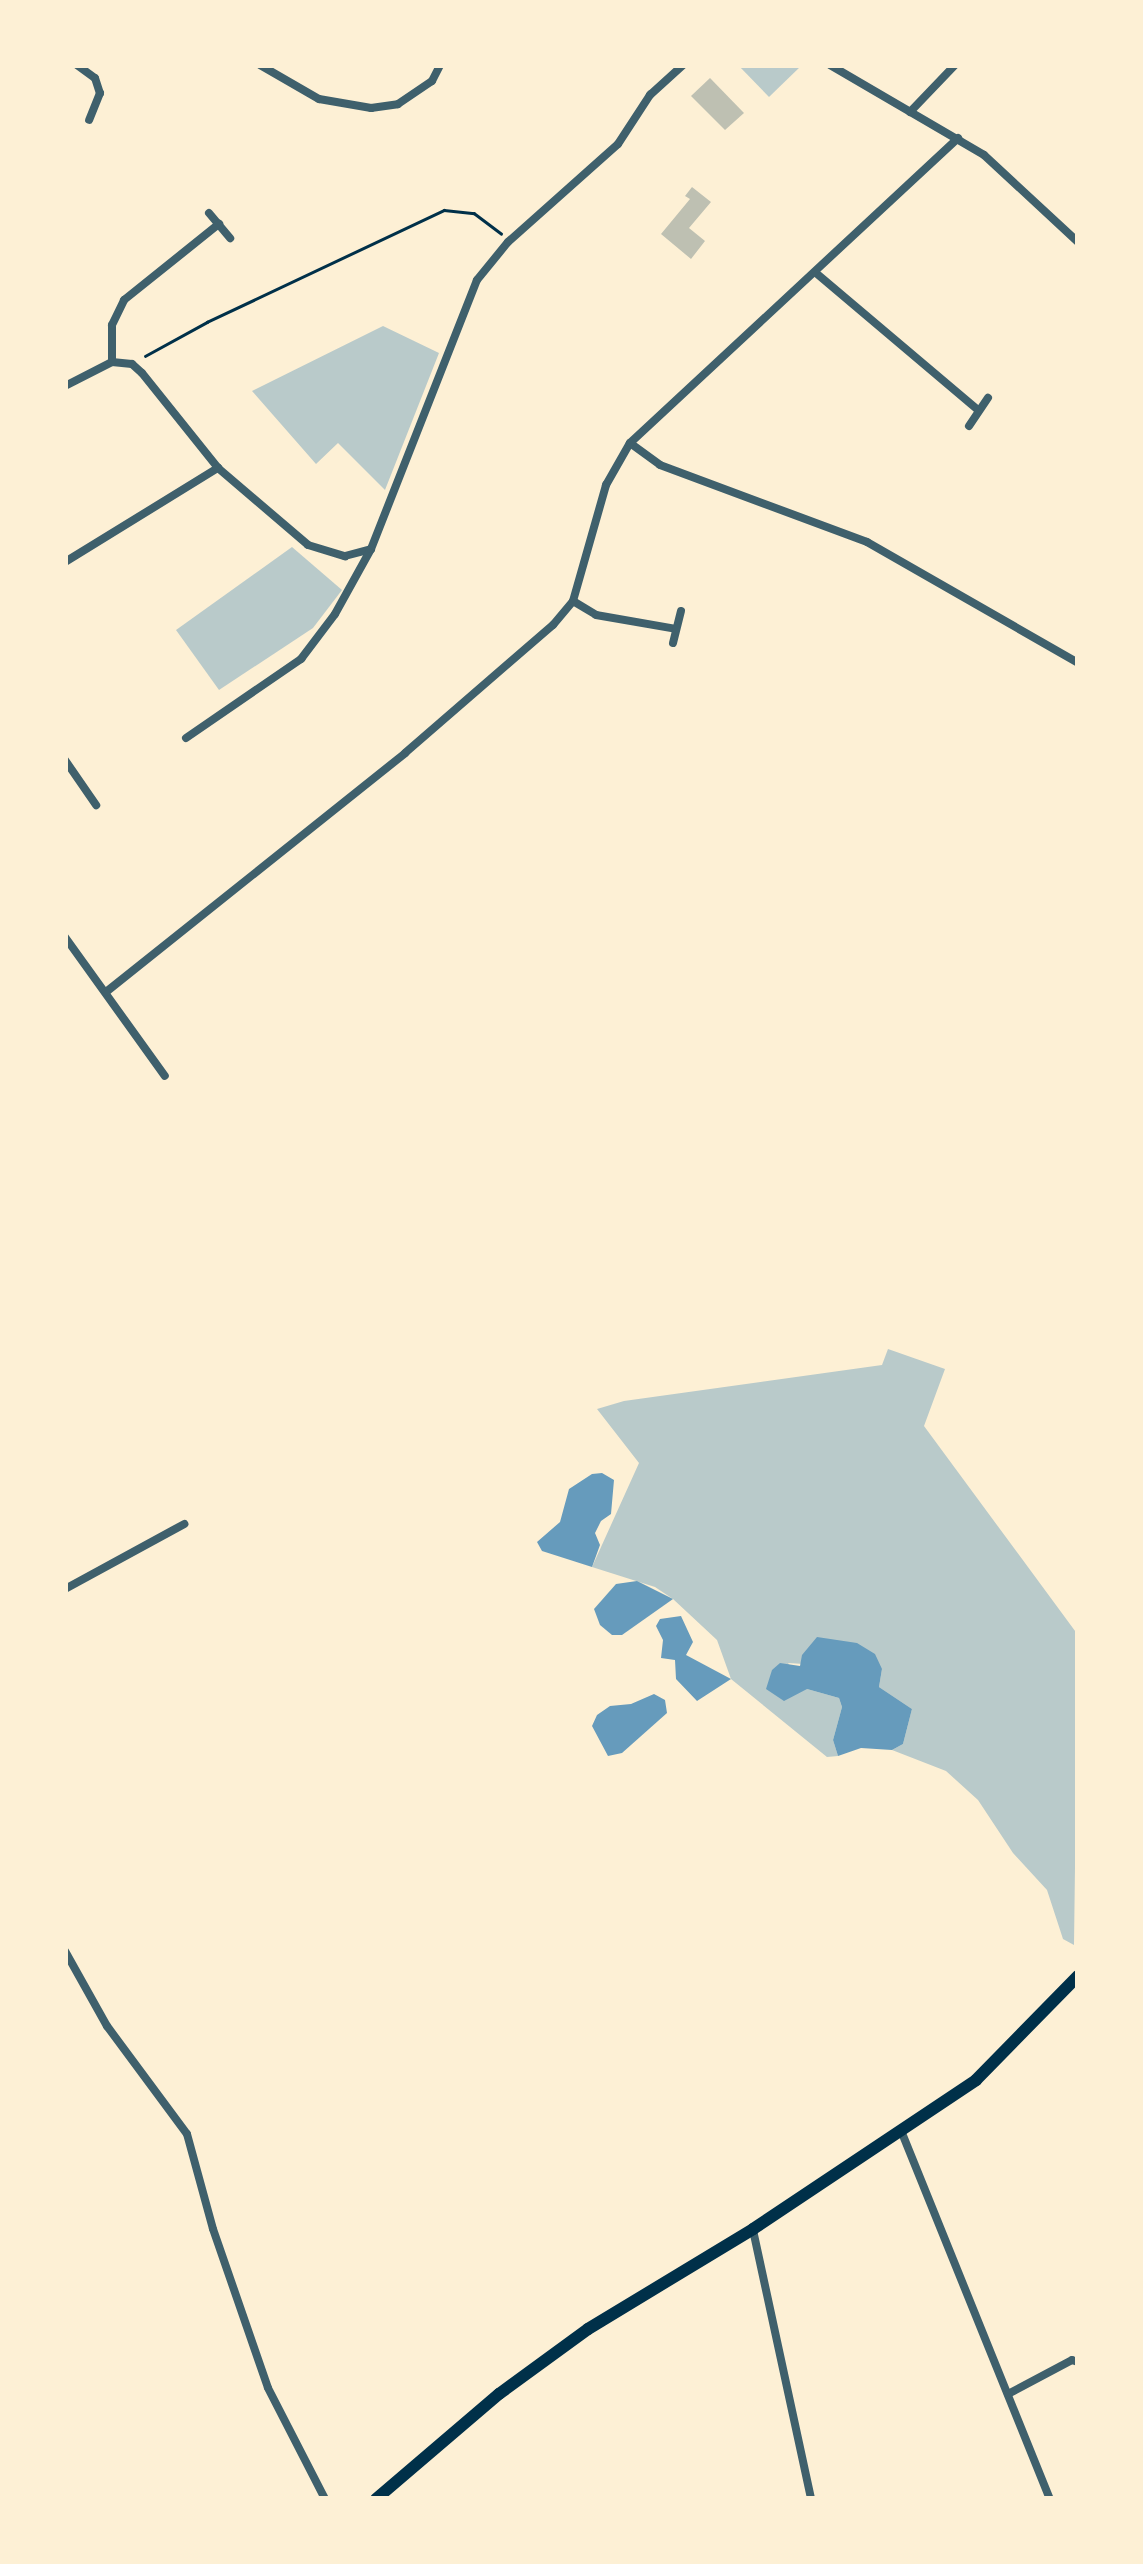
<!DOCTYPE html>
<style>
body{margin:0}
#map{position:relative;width:1143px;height:2564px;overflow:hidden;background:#fdf0d5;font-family:Literata,serif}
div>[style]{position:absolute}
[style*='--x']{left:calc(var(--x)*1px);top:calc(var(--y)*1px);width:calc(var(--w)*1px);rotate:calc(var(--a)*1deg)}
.green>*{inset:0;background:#b9caca}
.water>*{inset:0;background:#669bbc}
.building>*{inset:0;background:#bec0b2}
.path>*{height:2.5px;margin:-1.25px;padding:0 1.25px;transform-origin:1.25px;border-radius:1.25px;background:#003049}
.minor>*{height:8px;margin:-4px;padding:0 4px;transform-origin:4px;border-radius:4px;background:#3f606c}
.primary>*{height:12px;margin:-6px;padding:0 6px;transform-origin:6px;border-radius:6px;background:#003049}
span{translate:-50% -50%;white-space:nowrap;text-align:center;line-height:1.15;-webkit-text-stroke:10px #fdf0d5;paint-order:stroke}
.frame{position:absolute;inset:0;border:68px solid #fdf0d5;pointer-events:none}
</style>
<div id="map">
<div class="green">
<div style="clip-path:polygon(738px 65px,802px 65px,769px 97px)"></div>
<div style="clip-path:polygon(383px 326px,439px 353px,385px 490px,338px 443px,316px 464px,252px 391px)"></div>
<div style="clip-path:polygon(292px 547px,342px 590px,313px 628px,219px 690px,176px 630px)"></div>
<div style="clip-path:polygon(888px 1349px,945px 1369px,924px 1426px,1078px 1635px,1074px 1945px,1063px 1939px,1047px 1890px,1013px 1853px,978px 1800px,946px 1771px,892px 1750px,903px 1744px,912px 1709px,879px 1687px,882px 1669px,788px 1663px,807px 1689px,839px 1698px,842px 1707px,833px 1740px,838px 1756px,827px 1757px,731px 1679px,717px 1640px,673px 1599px,655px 1587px,592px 1567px,639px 1463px,597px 1409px,624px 1401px,882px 1365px)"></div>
</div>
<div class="water">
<div style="clip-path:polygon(602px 1473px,614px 1480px,611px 1514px,601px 1521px,595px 1533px,600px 1545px,592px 1567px,542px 1551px,537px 1542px,560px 1522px,569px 1489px,592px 1474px)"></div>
<div style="clip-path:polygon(637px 1581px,673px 1599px,622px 1635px,612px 1635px,600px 1625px,594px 1609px,616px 1584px)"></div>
<div style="clip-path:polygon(681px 1616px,693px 1642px,686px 1655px,731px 1679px,697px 1701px,676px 1679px,675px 1660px,661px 1658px,663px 1640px,656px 1626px,660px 1619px)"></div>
<div style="clip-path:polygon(817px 1637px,857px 1643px,875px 1654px,882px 1669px,879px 1687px,912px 1709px,903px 1744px,892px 1750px,861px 1748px,838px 1756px,833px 1740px,842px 1707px,839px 1698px,807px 1689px,784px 1701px,766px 1689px,772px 1670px,780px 1663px,800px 1666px,802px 1655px)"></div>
<div style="clip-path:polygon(654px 1694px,665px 1700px,667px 1713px,622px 1753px,608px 1756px,592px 1726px,597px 1715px,610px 1706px,631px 1704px)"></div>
</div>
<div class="building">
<div style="clip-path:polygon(710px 78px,744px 113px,725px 130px,691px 96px)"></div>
<div style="clip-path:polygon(692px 187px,711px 202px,689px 228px,705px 241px,691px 259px,661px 234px,690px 199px,685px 196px)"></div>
</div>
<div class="path">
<div style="--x:145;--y:356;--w:71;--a:-28.7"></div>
<div style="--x:207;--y:322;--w:262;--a:-25.3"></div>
<div style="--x:444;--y:210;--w:30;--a:6"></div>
<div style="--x:474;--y:213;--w:34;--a:37"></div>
</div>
<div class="minor">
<div style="--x:77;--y:65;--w:22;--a:36"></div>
<div style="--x:95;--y:78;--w:16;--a:72"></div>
<div style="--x:100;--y:93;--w:29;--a:112"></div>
<div style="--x:260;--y:65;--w:68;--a:30"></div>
<div style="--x:319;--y:99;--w:53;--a:9.8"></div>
<div style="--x:371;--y:108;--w:27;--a:-8"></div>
<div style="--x:398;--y:104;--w:41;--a:-34.1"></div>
<div style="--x:432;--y:81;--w:18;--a:-63"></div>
<div style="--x:830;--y:65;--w:178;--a:30.3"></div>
<div style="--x:984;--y:155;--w:128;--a:42.8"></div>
<div style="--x:910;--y:112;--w:65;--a:-46.2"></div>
<div style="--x:209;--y:213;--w:33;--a:50"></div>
<div style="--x:816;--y:273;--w:211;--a:40.2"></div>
<div style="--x:112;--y:362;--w:20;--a:6"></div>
<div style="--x:132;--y:364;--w:13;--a:42"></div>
<div style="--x:142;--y:373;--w:122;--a:51.3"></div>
<div style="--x:218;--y:468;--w:118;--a:40.5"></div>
<div style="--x:308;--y:545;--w:39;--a:17"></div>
<div style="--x:345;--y:556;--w:27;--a:-15"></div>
<div style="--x:65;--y:386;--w:53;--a:-27.1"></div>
<div style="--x:112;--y:362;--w:37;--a:-90"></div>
<div style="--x:112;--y:325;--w:28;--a:-64"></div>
<div style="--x:124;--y:300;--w:122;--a:-38.7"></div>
<div style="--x:969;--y:426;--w:34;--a:-56"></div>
<div style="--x:630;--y:443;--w:37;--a:36"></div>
<div style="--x:660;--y:465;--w:221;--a:20.4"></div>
<div style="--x:867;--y:542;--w:243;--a:29.8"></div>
<div style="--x:65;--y:562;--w:180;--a:-31.6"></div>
<div style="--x:573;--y:601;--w:27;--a:31"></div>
<div style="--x:596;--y:615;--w:81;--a:9.9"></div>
<div style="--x:673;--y:643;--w:33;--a:-76"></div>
<div style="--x:186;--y:738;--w:140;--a:-34.5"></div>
<div style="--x:301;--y:659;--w:56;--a:-52.9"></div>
<div style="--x:335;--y:614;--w:74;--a:-61"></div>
<div style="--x:371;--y:549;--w:289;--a:-68.5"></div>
<div style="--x:477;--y:280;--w:49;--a:-50.8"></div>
<div style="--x:508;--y:242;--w:147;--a:-41.7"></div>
<div style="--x:618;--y:144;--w:59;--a:-56.9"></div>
<div style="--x:650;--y:95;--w:45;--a:-42.3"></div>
<div style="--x:65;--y:760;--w:55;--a:55.4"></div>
<div style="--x:65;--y:937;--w:171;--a:54.3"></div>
<div style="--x:106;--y:992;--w:383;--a:-38.6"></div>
<div style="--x:405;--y:753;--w:196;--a:-40.9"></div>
<div style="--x:553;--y:625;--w:31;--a:-50"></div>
<div style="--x:573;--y:601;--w:121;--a:-74.1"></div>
<div style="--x:606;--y:485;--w:48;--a:-60.3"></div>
<div style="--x:630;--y:443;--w:448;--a:-42.9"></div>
<div style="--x:65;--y:1589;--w:136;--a:-28.6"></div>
<div style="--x:65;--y:1951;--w:86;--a:60.8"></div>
<div style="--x:107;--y:2026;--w:134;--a:53.5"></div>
<div style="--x:187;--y:2134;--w:98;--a:74.7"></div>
<div style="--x:213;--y:2229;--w:168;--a:70.9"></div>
<div style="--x:268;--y:2388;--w:125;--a:62.8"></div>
<div style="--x:902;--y:2133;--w:395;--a:68"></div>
<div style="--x:753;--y:2230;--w:275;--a:77.8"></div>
<div style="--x:1008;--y:2394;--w:72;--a:-28"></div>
<div style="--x:1072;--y:2360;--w:6;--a:18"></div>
</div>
<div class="primary">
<div style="--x:376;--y:2499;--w:162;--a:-40.5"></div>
<div style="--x:499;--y:2394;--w:110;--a:-36.1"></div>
<div style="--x:588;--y:2329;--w:193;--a:-31.2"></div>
<div style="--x:753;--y:2229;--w:268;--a:-33.7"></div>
<div style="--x:976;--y:2080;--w:146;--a:-45.6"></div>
</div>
<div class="frame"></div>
</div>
